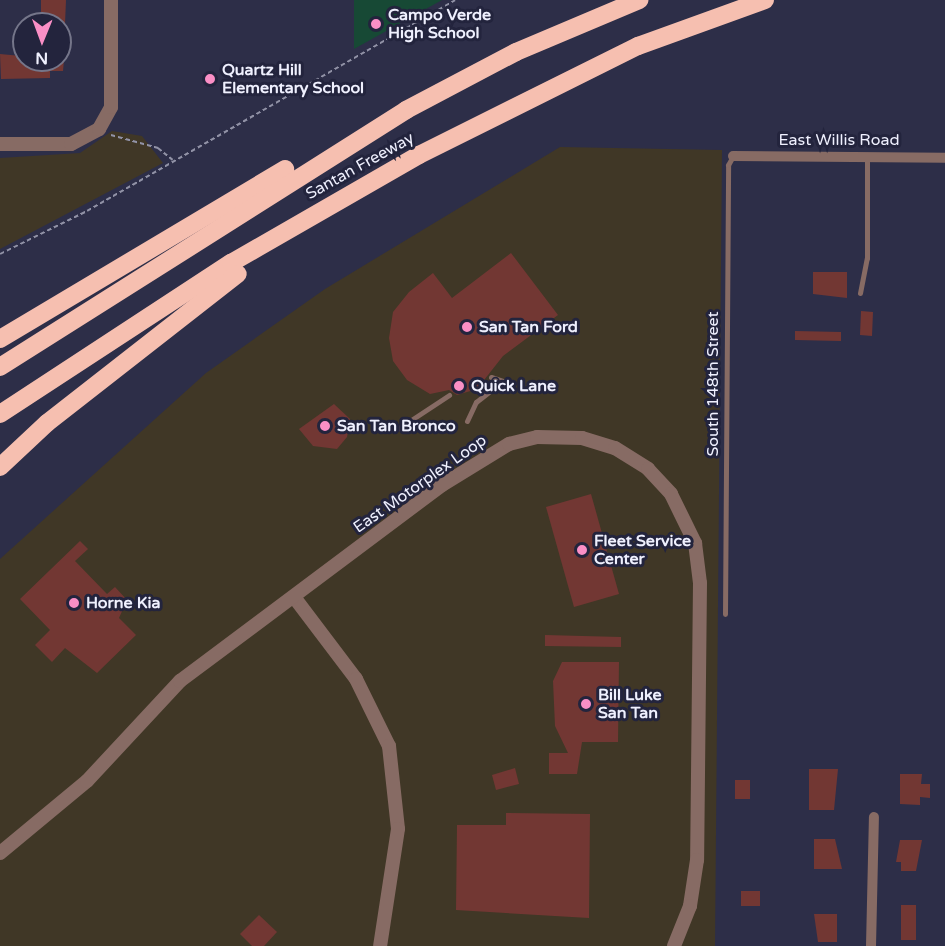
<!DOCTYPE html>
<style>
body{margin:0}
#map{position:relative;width:945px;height:946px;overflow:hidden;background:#2d2e48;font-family:"Varela Round",sans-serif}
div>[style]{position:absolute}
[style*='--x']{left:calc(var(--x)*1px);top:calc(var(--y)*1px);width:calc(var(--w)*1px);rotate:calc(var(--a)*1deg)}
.commercial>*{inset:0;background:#403726}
.green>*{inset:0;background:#174935}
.building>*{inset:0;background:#723733}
.path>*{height:1.5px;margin-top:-0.75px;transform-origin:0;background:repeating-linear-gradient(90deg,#9192a6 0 4.5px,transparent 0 7.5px)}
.service>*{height:5px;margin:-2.5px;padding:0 2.5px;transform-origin:2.5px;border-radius:2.5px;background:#876b64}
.minor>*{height:10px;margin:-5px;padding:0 5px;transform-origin:5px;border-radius:5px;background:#876b64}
.tertiary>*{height:14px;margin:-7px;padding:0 7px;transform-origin:7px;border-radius:7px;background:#876b64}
.motorway>*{height:18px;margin:-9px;padding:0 9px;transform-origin:9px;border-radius:9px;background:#f6bfb0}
.dots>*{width:16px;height:16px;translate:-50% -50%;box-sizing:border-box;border:3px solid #23243d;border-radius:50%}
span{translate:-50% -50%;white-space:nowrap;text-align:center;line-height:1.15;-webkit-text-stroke:6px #23243d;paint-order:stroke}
.poi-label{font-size:16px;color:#eff0fe;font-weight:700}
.left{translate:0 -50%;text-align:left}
.street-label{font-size:16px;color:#eff0fe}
.north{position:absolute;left:12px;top:12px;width:60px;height:60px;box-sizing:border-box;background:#23243d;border:2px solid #75768a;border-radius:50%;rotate:181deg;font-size:16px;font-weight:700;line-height:24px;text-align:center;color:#eff0fe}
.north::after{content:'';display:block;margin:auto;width:21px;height:27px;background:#fa8fc6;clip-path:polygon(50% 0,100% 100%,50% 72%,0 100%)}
</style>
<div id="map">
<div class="commercial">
<div style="clip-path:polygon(112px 131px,142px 136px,163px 163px,0 249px,0 158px,80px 153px)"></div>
<div style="clip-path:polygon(560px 147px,722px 150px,715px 946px,0 946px,0 559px,206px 373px,325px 289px)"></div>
</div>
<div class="green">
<div style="clip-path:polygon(354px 0,442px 0,354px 49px)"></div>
</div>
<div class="building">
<div style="clip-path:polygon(41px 0,66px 0,65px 24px,41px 24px)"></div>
<div style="clip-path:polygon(0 54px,64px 60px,63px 71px,50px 71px,50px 78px,1px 79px)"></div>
<div style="clip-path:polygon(511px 253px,558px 315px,503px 356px,477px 389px,457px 395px,449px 390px,430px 394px,407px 380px,393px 361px,389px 338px,393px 312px,409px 292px,433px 273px,452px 298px)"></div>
<div style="clip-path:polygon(813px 272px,847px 272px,847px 298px,813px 294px)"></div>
<div style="clip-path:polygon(861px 311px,873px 312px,872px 336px,860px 335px)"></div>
<div style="clip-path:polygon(795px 331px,841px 332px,841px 341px,795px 340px)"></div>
<div style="clip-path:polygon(334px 404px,350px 419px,347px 437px,337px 449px,313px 446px,299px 429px)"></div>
<div style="clip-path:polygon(591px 494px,619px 594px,574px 607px,546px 507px)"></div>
<div style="clip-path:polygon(80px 541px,88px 549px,75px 561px,107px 594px,115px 587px,127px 600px,119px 618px,136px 635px,97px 673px,65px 648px,52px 662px,35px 645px,50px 630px,20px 599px)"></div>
<div style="clip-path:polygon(545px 635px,621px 637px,621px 647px,545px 646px)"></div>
<div style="clip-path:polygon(562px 662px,619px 662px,618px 742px,582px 742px,577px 774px,549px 774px,549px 753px,568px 753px,555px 726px,553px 681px)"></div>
<div style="clip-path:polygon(515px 768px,519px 784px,496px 790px,492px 775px)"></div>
<div style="clip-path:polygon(809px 769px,838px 769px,834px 810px,809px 810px)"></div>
<div style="clip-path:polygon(900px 774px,922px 774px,921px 784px,930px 784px,930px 798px,920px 797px,920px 805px,900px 804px)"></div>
<div style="clip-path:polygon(735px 780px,750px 780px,750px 799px,735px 799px)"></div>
<div style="clip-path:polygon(506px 813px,590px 814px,589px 918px,456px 910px,457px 825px,506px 825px)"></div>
<div style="clip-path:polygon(814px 839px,835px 839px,842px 869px,814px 869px)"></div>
<div style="clip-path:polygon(900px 840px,922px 840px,916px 871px,901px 871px,901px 862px,896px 862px)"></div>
<div style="clip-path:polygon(741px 891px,760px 891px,760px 906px,741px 906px)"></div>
<div style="clip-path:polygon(901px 905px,916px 905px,916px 940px,901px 940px)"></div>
<div style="clip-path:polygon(814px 914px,837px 914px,837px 942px,818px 942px)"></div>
<div style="clip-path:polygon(259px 915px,277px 932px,264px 946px,252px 946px,240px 934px)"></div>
</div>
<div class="path">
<div style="--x:111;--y:135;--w:49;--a:15.5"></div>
<div style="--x:158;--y:148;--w:19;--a:39"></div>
<div style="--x:0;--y:254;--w:97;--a:-26.3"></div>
<div style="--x:87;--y:211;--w:424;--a:-29.8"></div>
</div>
<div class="service">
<div style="--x:860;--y:293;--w:36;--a:-79"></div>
<div style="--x:867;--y:258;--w:101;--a:-90"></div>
<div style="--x:491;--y:377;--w:13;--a:18"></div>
<div style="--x:467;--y:421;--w:21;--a:-65"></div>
<div style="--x:476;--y:402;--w:34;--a:-38"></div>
<div style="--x:399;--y:428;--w:60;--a:-33.4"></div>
<div style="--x:725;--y:614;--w:449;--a:-89.6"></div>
<div style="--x:728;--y:165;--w:10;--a:-61"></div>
</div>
<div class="minor">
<div style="--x:733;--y:156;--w:212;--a:0.5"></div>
<div style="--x:871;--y:946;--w:129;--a:-88.7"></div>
</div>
<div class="tertiary">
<div style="--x:0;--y:144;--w:71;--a:0"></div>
<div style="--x:71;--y:144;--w:32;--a:-28"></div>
<div style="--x:99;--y:129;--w:25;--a:-61"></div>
<div style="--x:111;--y:107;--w:107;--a:-90"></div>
<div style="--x:294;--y:597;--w:103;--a:52.9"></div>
<div style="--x:356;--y:679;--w:75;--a:63.8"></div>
<div style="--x:389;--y:746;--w:83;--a:83.8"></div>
<div style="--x:398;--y:829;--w:118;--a:98.7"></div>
<div style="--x:0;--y:853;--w:113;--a:-39.6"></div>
<div style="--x:87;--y:781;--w:137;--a:-47.1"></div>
<div style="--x:180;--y:681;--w:327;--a:-36.8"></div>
<div style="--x:442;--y:485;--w:79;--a:-31.5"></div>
<div style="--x:509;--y:444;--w:29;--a:-14"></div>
<div style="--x:537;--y:437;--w:45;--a:1.3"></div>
<div style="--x:582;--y:438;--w:34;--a:17"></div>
<div style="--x:615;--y:448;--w:39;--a:32"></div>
<div style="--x:648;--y:469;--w:34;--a:47"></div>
<div style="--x:671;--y:494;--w:55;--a:63.9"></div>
<div style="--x:695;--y:543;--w:40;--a:82.9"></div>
<div style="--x:700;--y:583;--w:277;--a:90.6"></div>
<div style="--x:697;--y:860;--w:47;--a:98.7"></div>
<div style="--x:690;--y:906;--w:43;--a:111.8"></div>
</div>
<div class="motorway">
<div style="--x:0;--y:339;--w:332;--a:-30.8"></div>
<div style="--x:0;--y:367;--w:481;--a:-32.3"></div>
<div style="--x:406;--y:110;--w:124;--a:-27.8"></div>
<div style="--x:516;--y:52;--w:134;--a:-22.9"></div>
<div style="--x:0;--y:414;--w:276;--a:-33.2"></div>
<div style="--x:231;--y:263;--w:217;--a:-29.9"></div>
<div style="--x:419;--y:155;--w:245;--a:-26.5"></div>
<div style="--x:638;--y:46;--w:135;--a:-19.9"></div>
<div style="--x:0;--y:467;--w:64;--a:-43.1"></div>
<div style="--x:47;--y:423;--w:242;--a:-38"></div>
</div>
<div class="dots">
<div style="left:376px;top:24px;background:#fa8fc6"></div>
<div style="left:210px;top:79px;background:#fa8fc6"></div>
<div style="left:467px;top:327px;background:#fa8fc6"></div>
<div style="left:459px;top:386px;background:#fa8fc6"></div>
<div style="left:325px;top:426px;background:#fa8fc6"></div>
<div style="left:582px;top:550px;background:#fa8fc6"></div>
<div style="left:74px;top:603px;background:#fa8fc6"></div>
<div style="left:586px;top:704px;background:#fa8fc6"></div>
</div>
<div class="poi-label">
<span class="left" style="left:388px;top:24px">Campo Verde<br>High School</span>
<span class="left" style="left:222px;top:79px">Quartz Hill<br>Elementary School</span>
<span class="left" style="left:479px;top:327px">San Tan Ford</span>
<span class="left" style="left:471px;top:386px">Quick Lane</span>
<span class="left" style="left:337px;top:426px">San Tan Bronco</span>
<span class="left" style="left:594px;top:550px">Fleet Service<br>Center</span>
<span class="left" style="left:86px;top:603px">Horne Kia</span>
<span class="left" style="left:598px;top:704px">Bill Luke<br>San Tan</span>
</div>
<div class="street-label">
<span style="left:839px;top:140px">East Willis Road</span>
<span style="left:360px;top:166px;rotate:-29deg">Santan Freeway</span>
<span style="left:713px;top:384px;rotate:-90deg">South 148th Street</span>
<span style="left:420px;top:484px;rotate:-35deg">East Motorplex Loop</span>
</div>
<div class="north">N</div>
</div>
